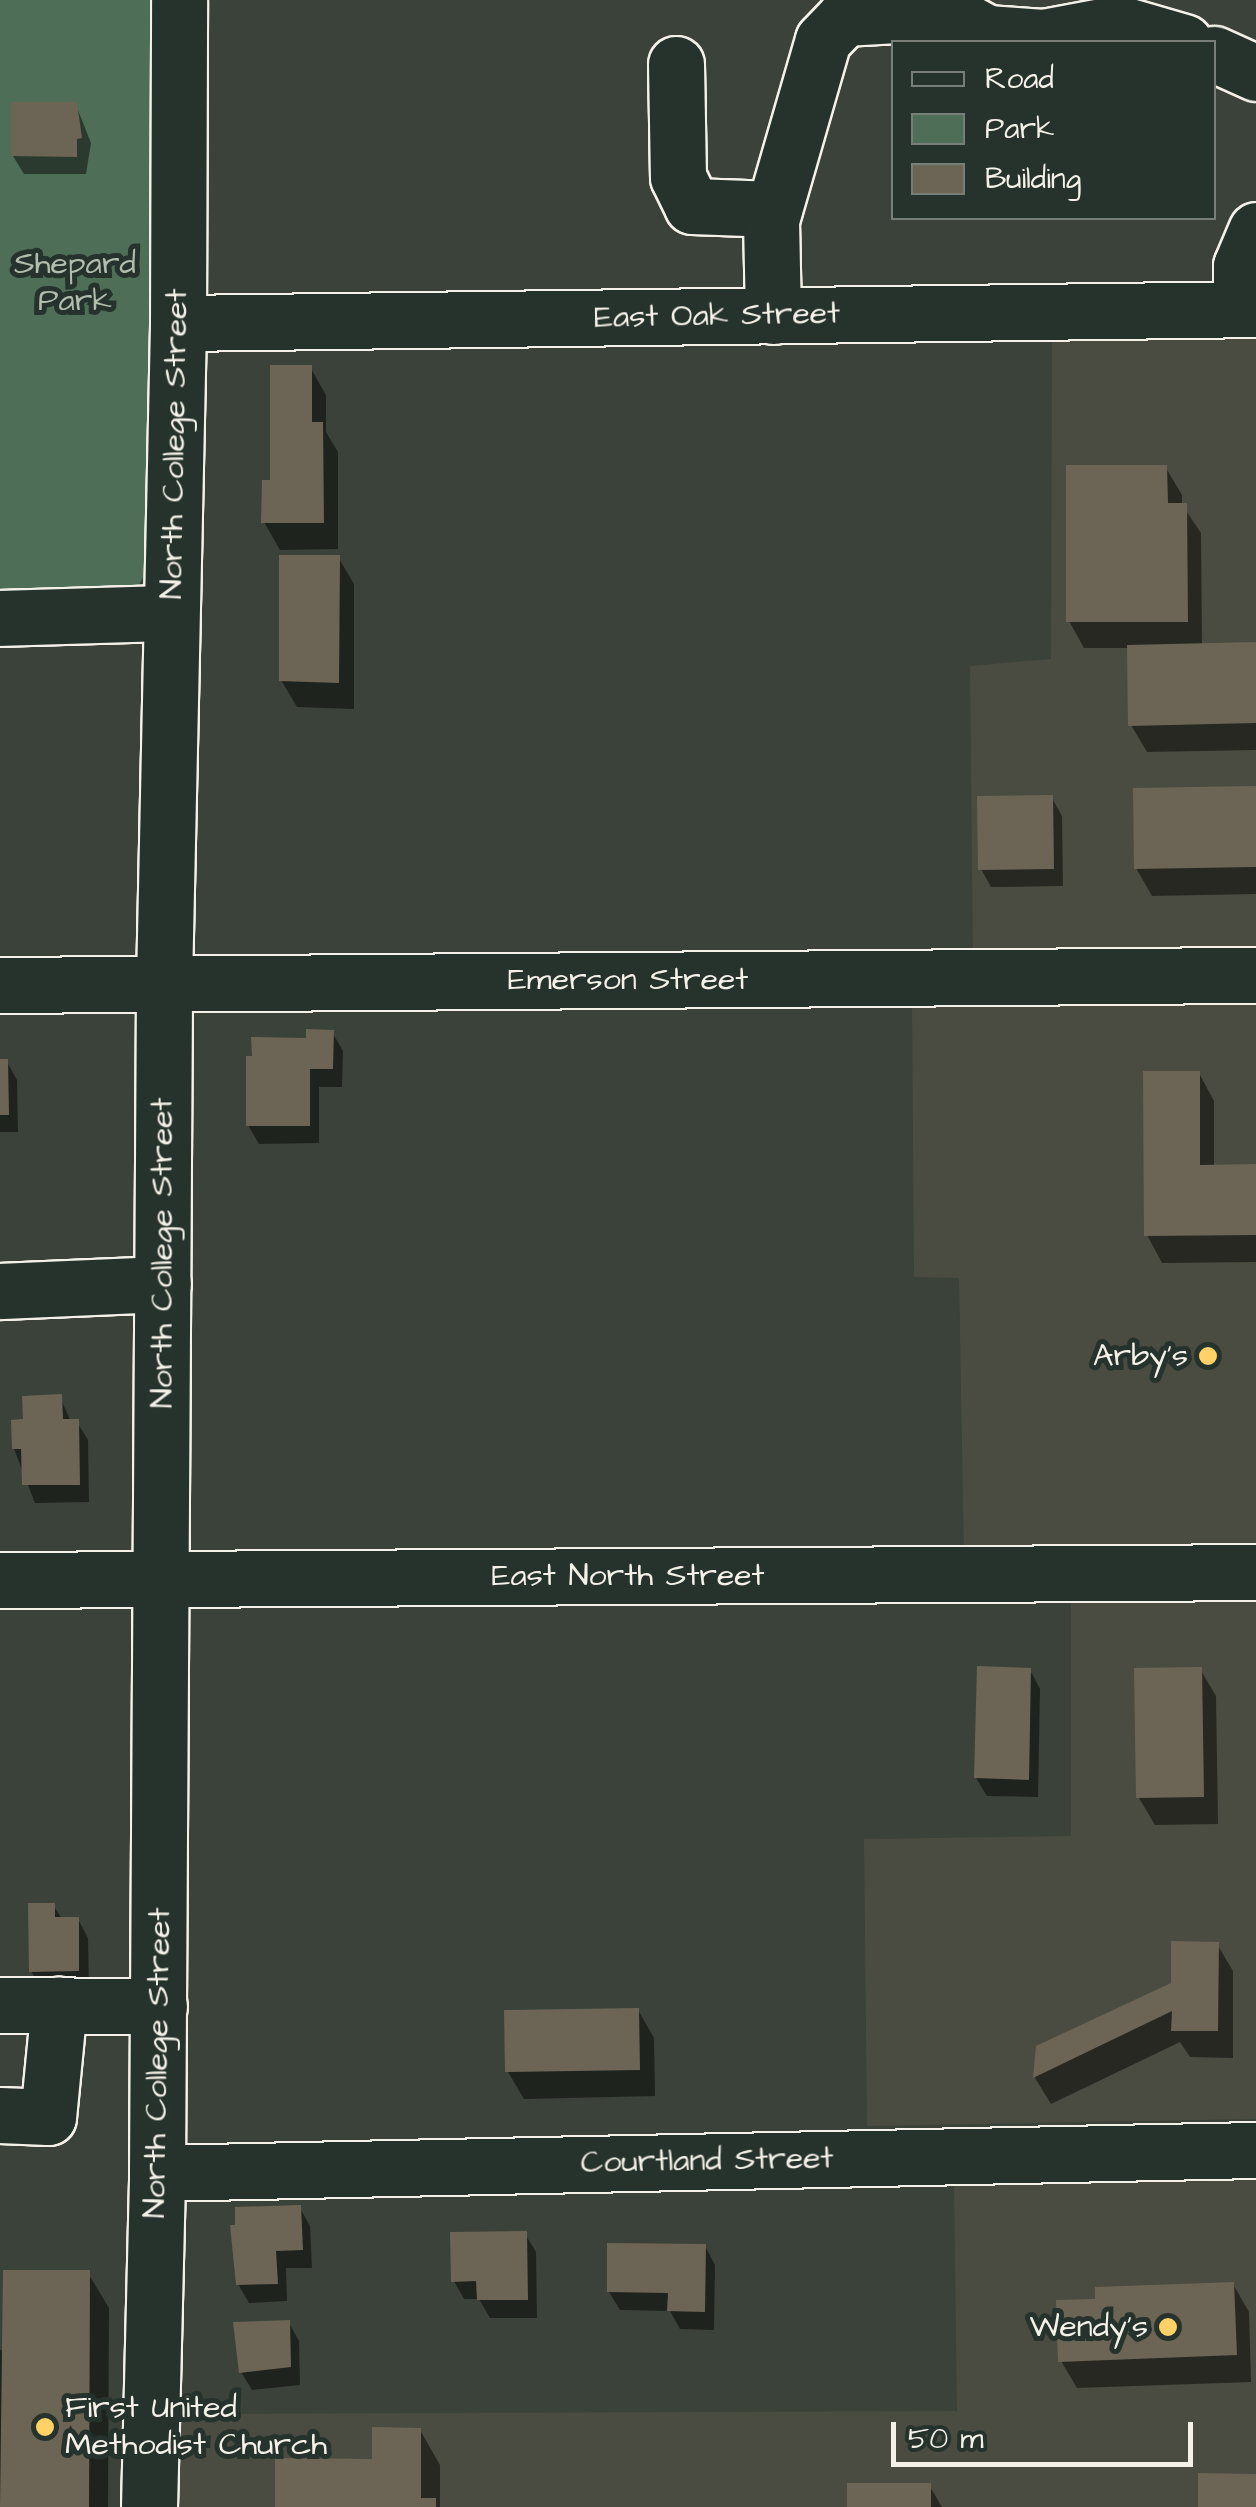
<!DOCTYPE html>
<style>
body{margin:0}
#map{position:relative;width:1256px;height:2507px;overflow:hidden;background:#3b4239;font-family:"Architects Daughter",sans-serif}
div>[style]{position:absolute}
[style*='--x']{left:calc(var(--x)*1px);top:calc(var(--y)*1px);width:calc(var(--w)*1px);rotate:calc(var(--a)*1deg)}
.built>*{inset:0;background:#4a4c41}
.green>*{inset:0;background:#4f6e57}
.shadow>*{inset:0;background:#0007}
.building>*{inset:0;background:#6c6555}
.roads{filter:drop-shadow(2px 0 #f4f1e8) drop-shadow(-2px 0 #f4f1e8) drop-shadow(0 2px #f4f1e8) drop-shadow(0 -2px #f4f1e8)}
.minor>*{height:55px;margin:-27.5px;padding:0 27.5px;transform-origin:27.5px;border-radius:27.5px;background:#26332d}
.dots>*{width:28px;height:28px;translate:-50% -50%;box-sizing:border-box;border:5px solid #26332d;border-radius:50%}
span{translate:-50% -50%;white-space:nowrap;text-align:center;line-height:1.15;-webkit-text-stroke:10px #26332d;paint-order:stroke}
.park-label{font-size:32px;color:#b2bdae}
.street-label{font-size:32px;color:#f4f1e8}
.poi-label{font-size:32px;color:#f4f1e8}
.right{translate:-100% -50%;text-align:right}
.left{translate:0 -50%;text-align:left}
.legend{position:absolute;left:891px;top:40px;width:325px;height:180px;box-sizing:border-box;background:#26332d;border:2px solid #787f78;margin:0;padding:12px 18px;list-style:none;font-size:30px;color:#f4f1e8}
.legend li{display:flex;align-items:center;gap:20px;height:50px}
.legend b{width:50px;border:2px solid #787f78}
.scale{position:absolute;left:891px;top:2422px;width:302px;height:45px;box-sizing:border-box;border:5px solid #f4f1e8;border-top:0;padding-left:12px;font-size:30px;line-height:35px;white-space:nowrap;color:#f4f1e8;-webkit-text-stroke:8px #26332d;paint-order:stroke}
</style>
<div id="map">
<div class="built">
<div style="clip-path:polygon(1256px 332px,1256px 959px,973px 962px,970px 666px,1051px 659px,1052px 334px)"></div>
<div style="clip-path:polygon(912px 1002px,1256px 1004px,1256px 1546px,964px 1554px,959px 1278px,914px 1277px)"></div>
<div style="clip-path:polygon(1071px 1592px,1256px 1596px,1256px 2119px,867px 2126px,864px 1839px,1071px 1836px)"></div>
<div style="clip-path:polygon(1256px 2180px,1256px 2507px,179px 2507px,179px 2414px,957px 2411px,954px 2186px)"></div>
</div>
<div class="green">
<div style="clip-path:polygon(0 0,150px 0,149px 567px,137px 588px,0 603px)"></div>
</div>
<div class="shadow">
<div style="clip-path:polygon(76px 105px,91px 143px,86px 174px,24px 174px,13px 156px)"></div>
<div style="clip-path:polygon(310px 367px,326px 395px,326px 432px,338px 452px,338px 549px,280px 550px,264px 522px)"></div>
<div style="clip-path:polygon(1166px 468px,1182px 495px,1182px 505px,1201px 533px,1202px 646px,1256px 647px,1256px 750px,1147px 752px,1131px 725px,1130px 648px,1084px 648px,1069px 621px)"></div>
<div style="clip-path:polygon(338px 557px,354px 584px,354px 709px,297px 707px,281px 680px)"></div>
<div style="clip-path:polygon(1256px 788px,1256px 894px,1152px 896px,1136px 868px)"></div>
<div style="clip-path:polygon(1052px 798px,1062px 816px,1063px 886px,991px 887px,981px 869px)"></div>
<div style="clip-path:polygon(332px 1032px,343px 1051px,342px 1087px,319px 1087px,319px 1143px,259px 1144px,248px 1125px,254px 1058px)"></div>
<div style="clip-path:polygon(0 1062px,7px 1062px,17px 1080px,18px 1132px,0 1132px)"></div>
<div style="clip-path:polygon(1199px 1073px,1214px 1101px,1214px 1167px,1256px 1167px,1256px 1262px,1162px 1263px,1147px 1235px)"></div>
<div style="clip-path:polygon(60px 1397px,71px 1422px,77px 1422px,88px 1440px,89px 1502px,35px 1503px,14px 1449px,25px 1422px)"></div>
<div style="clip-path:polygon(1200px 1669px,1216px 1696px,1218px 1824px,1155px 1825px,1139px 1798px)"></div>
<div style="clip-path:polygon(1030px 1670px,1040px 1689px,1038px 1797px,987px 1796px,976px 1778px)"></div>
<div style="clip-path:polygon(53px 1905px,62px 1919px,78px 1919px,88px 1938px,89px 1989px,42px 1989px,31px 1971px)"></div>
<div style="clip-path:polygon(1217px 1944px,1233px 1971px,1233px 2058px,1190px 2057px,1180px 2042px,1051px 2104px,1035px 2078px,1038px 2047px,1173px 1985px)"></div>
<div style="clip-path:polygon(638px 2010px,654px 2038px,655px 2096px,524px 2099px,508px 2072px)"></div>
<div style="clip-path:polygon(300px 2208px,310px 2226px,312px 2268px,286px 2268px,287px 2301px,249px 2303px,238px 2284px)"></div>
<div style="clip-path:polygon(525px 2234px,536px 2252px,537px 2318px,490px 2318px,479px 2299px,464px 2299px,454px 2281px)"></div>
<div style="clip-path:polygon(705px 2246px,715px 2265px,714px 2330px,680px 2329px,670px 2311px,620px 2310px,609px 2292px)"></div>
<div style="clip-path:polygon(88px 2273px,109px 2308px,108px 2507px,0 2507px,0 2350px,5px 2350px)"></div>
<div style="clip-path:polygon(1233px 2284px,1249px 2312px,1251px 2382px,1077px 2388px,1061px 2361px,1098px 2301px)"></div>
<div style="clip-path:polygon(289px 2323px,299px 2341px,300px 2385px,252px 2390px,241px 2372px)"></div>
<div style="clip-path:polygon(420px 2430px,440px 2465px,440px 2507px,278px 2507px,375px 2461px)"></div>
<div style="clip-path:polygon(929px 2485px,942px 2507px,850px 2507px)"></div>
</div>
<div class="building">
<div style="clip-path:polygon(11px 102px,77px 102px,82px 138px,77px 139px,77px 157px,11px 156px)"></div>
<div style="clip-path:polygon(270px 365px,312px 365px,312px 422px,323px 422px,324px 523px,261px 523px,262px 480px,270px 480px)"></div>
<div style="clip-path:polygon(1066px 465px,1167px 465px,1168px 503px,1187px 503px,1188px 622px,1066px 622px)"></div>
<div style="clip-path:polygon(279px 555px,340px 555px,339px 683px,279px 681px)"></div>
<div style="clip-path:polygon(1256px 642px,1256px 723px,1128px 726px,1127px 645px)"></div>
<div style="clip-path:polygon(1256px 786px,1256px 867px,1134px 869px,1133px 788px)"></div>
<div style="clip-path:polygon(1053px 795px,1054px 869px,978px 870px,977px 796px)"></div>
<div style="clip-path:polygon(306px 1029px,334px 1030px,333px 1069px,310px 1069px,310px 1126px,246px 1126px,246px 1056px,252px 1056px,251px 1037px,306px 1038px)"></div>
<div style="clip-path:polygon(0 1059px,8px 1059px,9px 1115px,0 1115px)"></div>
<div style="clip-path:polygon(1143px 1071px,1200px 1071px,1200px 1165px,1256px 1164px,1256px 1235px,1144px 1236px)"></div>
<div style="clip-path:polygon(62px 1394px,63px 1419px,79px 1419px,80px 1485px,22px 1485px,21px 1449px,12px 1449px,11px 1420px,23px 1419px,22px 1396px)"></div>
<div style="clip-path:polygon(977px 1666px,1031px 1668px,1029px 1780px,974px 1778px)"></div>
<div style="clip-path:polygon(1202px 1667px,1204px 1797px,1136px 1798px,1134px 1668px)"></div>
<div style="clip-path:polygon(28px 1903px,55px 1903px,55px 1917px,79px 1917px,79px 1971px,29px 1972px)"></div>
<div style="clip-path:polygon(1171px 1941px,1219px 1942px,1218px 2031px,1171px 2031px,1172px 2011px,1033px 2078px,1036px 2046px,1171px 1983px)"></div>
<div style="clip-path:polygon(639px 2008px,640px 2070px,505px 2072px,504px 2010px)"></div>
<div style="clip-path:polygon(301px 2205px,303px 2250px,276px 2251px,278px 2284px,236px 2285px,230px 2225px,235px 2225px,235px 2207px)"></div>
<div style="clip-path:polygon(527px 2231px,528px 2300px,477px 2300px,476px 2281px,451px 2282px,450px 2232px)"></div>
<div style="clip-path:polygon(607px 2243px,706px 2244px,705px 2312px,667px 2311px,668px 2293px,607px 2292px)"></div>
<div style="clip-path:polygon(3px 2270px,90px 2270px,89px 2507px,0 2507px)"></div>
<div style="clip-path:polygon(1234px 2282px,1237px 2355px,1058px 2362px,1056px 2300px,1095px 2299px,1095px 2287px)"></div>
<div style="clip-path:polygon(290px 2320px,291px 2367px,239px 2373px,233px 2322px)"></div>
<div style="clip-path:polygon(372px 2427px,421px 2428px,421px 2498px,436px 2498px,436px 2507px,275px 2507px,275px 2458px,372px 2459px)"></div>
<div style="clip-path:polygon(1198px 2473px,1256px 2474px,1256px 2507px,1198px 2507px)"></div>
<div style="clip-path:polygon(847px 2483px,931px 2483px,931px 2507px,847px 2507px)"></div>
</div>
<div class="roads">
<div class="minor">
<div style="--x:1214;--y:54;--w:46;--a:24.3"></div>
<div style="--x:676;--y:64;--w:113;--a:89"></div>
<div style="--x:678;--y:177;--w:32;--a:64"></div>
<div style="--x:692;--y:206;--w:82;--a:2.1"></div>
<div style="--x:1241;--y:309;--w:43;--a:-90"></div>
<div style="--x:1241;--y:266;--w:39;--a:-67"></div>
<div style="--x:773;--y:316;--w:96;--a:-91.2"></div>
<div style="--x:771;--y:220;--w:187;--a:-73.9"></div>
<div style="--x:823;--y:40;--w:30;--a:-46"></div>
<div style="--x:844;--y:18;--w:105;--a:-3.3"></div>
<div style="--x:949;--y:12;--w:43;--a:28.9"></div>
<div style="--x:987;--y:33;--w:56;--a:4.1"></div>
<div style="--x:1043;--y:37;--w:76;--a:-10.6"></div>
<div style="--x:1118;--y:23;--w:69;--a:16.1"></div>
<div style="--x:178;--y:323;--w:1078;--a:-0.74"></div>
<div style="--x:0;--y:618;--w:171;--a:-1.7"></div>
<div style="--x:0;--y:985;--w:1256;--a:-0.46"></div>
<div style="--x:0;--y:1291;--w:163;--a:-2.5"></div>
<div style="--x:0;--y:1580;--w:1256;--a:-0.36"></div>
<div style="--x:0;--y:2005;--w:159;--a:0.4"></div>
<div style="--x:0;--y:2115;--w:48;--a:2.4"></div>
<div style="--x:48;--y:2117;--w:113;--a:-84.4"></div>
<div style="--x:157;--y:2173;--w:1099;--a:-1.2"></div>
<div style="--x:149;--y:2507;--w:334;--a:-88.6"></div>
<div style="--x:157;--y:2173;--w:1190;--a:-89.66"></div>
<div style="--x:164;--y:983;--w:660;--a:-88.78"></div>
<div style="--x:178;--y:323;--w:323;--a:-89.8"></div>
</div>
</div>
<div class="dots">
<div style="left:1208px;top:1356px;background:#ffd166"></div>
<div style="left:1168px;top:2327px;background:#ffd166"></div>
<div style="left:45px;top:2427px;background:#ffd166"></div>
</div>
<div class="park-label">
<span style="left:75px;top:283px">Shepard<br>Park</span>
</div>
<div class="street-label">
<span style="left:717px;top:316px;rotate:-1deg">East Oak Street</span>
<span style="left:175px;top:444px;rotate:-89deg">North College Street</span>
<span style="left:628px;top:980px">Emerson Street</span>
<span style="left:163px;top:1253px;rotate:-90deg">North College Street</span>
<span style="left:628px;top:1576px">East North Street</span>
<span style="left:158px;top:2063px;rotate:-89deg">North College Street</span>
<span style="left:707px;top:2161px;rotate:-1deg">Courtland Street</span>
</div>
<div class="poi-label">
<span class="right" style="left:1188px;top:1356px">Arby's</span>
<span class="right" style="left:1148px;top:2327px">Wendy's</span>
<span class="left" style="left:65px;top:2427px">First United<br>Methodist Church</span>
</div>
<ul class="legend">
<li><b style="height:12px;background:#26332d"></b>Road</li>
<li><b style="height:28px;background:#4f6e57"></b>Park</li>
<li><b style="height:28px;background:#6c6555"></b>Building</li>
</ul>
<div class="scale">50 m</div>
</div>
